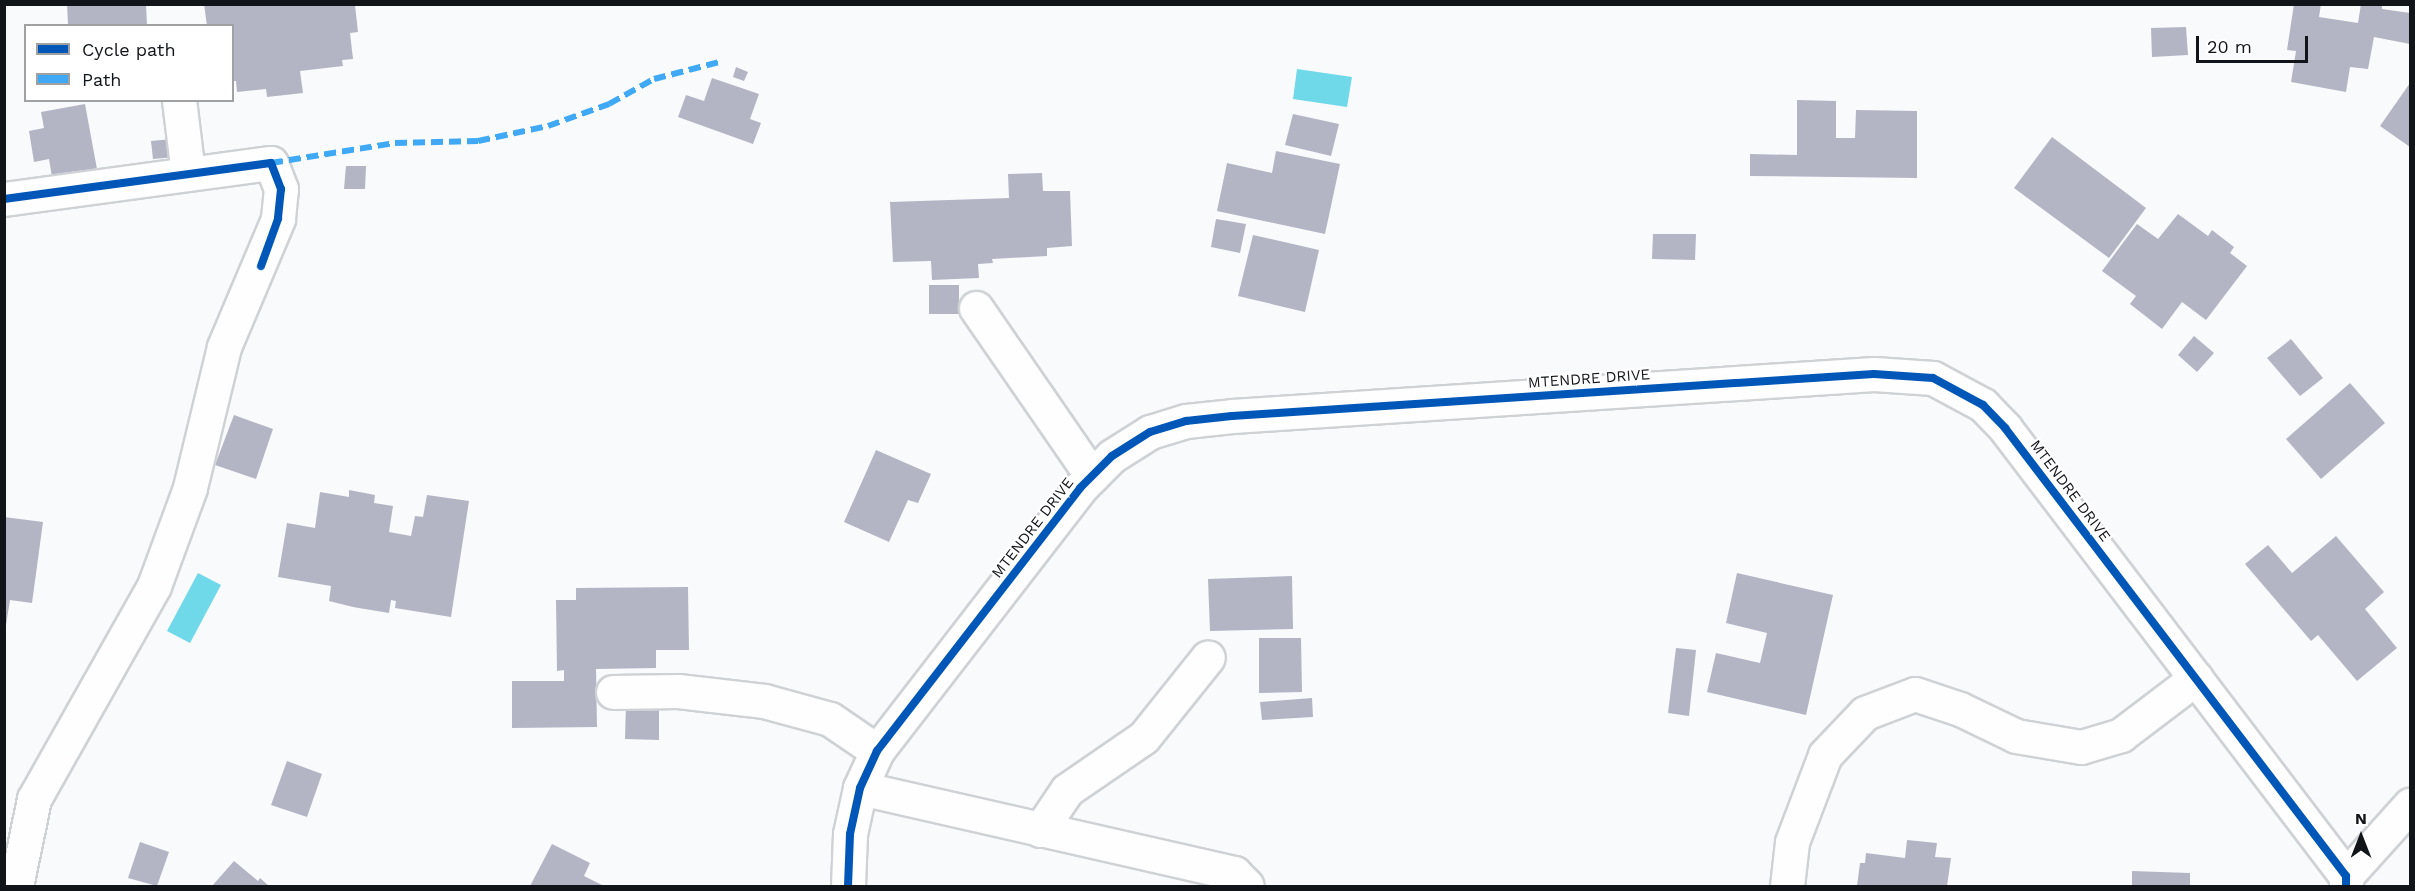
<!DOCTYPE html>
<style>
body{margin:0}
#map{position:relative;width:2415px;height:891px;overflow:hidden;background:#f9fafc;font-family:"Work Sans",sans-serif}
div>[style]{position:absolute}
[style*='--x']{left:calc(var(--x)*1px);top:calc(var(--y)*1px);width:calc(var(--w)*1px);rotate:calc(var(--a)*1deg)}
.water>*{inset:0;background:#6fd8e9}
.building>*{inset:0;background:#b3b5c5}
.roads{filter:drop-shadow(2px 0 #cfd2d5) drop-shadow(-2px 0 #cfd2d5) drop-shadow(0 2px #cfd2d5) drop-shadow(0 -2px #cfd2d5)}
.minor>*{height:33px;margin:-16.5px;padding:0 16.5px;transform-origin:16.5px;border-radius:16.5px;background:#fefeff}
.quiet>*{height:6px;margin-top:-3px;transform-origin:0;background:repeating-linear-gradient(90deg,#3fa9f5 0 12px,transparent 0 18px)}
.cycleway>*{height:8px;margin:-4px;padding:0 4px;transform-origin:4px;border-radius:4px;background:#0057b8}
span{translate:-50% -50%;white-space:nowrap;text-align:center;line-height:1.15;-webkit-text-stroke:4.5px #fff;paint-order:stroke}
.street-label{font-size:15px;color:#111419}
.frame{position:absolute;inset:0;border:6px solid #111419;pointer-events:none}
.legend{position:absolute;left:24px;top:24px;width:210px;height:78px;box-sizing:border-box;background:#fff;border:2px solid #a0a1a3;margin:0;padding:8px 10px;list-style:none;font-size:18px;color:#111419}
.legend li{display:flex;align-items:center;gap:12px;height:30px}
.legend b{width:30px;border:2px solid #a0a1a3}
.north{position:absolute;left:2331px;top:807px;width:60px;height:60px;-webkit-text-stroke:4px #fff;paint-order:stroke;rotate:0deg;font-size:16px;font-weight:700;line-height:24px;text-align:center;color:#111419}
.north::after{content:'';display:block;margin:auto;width:21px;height:27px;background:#111419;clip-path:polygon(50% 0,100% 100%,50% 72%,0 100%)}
.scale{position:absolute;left:2196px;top:36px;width:112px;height:27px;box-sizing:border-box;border:3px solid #111419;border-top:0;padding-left:8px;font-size:18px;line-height:21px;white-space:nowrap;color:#111419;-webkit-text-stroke:4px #fff;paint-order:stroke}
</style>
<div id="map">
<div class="water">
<div style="clip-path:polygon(1297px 69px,1352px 77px,1347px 107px,1293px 99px)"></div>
<div style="clip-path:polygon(198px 573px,221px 585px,190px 643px,167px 631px)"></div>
</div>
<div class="building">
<div style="clip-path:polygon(67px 4px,146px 4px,147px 26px,68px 24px)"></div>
<div style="clip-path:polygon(204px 4px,355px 5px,358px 32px,350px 33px,353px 59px,342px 60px,343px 66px,300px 71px,303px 93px,267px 97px,266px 89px,237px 92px,236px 81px,232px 81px,232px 26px,207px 26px)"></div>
<div style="clip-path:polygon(2294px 4px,2321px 4px,2319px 17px,2358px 23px,2361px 4px,2382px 4px,2382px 9px,2410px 13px,2410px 44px,2374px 37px,2368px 69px,2350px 67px,2346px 92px,2291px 82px,2296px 51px,2287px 50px)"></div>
<div style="clip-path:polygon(2186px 27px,2188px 55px,2152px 57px,2151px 28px)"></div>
<div style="clip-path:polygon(736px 67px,748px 72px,744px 81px,733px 77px)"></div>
<div style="clip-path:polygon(712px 78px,759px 94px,750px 119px,761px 123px,753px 144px,678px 117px,686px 95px,704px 101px)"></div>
<div style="clip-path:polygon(2410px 83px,2410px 147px,2380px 126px)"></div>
<div style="clip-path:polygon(1797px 100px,1836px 101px,1836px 138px,1855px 138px,1856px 110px,1917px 111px,1917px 178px,1750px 176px,1750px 154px,1797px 155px)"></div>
<div style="clip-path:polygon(85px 104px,97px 169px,52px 177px,49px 159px,34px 162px,29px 131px,44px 128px,41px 112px)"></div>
<div style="clip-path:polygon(1293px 114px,1339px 124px,1331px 156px,1285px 145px)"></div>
<div style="clip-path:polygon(2052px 137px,2146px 208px,2109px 258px,2014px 188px)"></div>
<div style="clip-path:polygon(173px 139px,175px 157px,153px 159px,151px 141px)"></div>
<div style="clip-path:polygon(1276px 151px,1340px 164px,1325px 234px,1217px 211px,1227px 163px,1272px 173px)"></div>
<div style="clip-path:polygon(346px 166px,366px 166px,365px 189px,344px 189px)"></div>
<div style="clip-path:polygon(1042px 173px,1043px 191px,1070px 191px,1072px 246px,1047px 248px,1047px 256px,992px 259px,993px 263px,978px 264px,979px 278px,932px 280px,931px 261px,893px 262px,890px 202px,1009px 198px,1008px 174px)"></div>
<div style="clip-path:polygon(2178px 214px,2208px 236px,2212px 230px,2234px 247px,2230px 253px,2247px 266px,2206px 320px,2182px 302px,2162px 329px,2130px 304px,2136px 296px,2102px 271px,2137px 224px,2158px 239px)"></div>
<div style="clip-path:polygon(1216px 219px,1246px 224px,1240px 253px,1211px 247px)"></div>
<div style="clip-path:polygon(1653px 234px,1696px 234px,1695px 260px,1652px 259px)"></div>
<div style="clip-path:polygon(1253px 235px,1319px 250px,1305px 312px,1238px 296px)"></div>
<div style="clip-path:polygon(929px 285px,959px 285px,959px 314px,929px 314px)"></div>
<div style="clip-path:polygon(2194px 336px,2214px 353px,2197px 372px,2178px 355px)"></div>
<div style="clip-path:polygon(2291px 339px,2323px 378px,2300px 396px,2267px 358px)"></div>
<div style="clip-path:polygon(2350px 383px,2385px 423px,2321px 479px,2286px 439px)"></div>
<div style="clip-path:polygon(234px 415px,273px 429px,256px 479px,215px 465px)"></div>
<div style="clip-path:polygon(876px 450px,931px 474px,918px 503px,908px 500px,889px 542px,844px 522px)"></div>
<div style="clip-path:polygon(349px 490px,375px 495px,374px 503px,393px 506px,389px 532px,411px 536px,415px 516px,423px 517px,427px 495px,469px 501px,451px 617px,395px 608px,396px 601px,391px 600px,389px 613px,353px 607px,329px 601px,331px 586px,278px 577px,287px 523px,315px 528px,320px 492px,349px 497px)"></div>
<div style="clip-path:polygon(4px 517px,43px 522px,32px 603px,10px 600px,6px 625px)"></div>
<div style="clip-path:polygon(2336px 536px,2384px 592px,2365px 609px,2397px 648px,2357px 681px,2318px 635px,2311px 641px,2245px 564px,2268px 545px,2292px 573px)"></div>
<div style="clip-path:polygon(1737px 573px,1833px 595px,1806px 715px,1707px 692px,1716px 653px,1760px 663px,1767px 633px,1726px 623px)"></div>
<div style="clip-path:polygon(1292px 576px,1293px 629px,1210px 631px,1208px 579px)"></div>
<div style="clip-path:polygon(688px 587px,689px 650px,656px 650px,656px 668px,596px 669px,597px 727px,512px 728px,512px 681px,564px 681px,564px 670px,557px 671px,556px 600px,576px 600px,576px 588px)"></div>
<div style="clip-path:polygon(1259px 638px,1301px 638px,1302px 692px,1259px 693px)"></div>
<div style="clip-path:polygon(1676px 648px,1696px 650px,1689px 716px,1668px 713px)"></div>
<div style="clip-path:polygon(1312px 698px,1313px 717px,1262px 720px,1260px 702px)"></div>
<div style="clip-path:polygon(626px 705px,659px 705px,659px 740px,625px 739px)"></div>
<div style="clip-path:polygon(287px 761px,322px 774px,307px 817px,271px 805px)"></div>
<div style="clip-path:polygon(1907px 840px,1937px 843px,1935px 857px,1951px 858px,1947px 886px,1857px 886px,1860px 863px,1865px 863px,1866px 853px,1905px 858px)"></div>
<div style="clip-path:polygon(140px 842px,169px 852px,157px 886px,128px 878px)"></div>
<div style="clip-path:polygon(552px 844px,590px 863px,584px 876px,604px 886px,530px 886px)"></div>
<div style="clip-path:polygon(234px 861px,258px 881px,260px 878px,269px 886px,212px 886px)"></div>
<div style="clip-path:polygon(2132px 871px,2190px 873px,2190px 886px,2132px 886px)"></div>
</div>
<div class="roads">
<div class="minor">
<div style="--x:179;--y:100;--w:74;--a:83"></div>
<div style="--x:4;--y:199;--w:269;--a:-7.7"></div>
<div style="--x:271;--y:163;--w:28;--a:69"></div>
<div style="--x:281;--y:189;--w:30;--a:96"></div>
<div style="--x:278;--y:219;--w:139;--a:112.9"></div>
<div style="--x:224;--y:347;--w:145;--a:103.6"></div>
<div style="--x:190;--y:488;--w:104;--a:110.2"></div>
<div style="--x:154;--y:586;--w:244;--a:119.4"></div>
<div style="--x:34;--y:799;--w:89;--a:101.7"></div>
<div style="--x:976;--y:308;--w:204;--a:55.4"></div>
<div style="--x:613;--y:692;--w:65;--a:-0.9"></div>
<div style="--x:678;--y:691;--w:87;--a:6.6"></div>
<div style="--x:764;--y:701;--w:68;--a:15.3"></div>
<div style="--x:830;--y:719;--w:57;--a:34.2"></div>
<div style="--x:860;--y:788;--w:384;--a:12.8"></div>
<div style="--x:1234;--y:873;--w:18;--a:45"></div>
<div style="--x:1040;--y:830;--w:48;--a:-56"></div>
<div style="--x:1067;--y:790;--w:93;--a:-34.5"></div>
<div style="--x:1144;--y:737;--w:102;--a:-51.3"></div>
<div style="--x:2346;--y:876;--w:96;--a:-48"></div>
<div style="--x:848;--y:886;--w:52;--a:-87.8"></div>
<div style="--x:850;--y:834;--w:47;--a:-77.7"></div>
<div style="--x:860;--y:788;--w:41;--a:-65.3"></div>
<div style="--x:877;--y:751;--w:332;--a:-52.3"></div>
<div style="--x:1080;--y:488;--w:45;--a:-45"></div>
<div style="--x:1112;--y:456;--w:45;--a:-32.3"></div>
<div style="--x:1150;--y:432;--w:38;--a:-17"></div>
<div style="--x:1186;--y:421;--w:46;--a:-6.2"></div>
<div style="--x:1232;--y:416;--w:643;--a:-3.74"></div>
<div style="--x:1874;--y:374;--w:59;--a:3.9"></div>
<div style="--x:1933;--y:378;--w:57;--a:28.4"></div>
<div style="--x:1983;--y:405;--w:32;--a:46"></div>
<div style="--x:2005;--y:428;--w:563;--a:52.72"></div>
<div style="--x:2346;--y:876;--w:10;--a:90"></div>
<div style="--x:1787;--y:886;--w:44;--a:-83.5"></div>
<div style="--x:1792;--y:842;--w:93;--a:-69.2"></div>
<div style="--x:1825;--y:755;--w:58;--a:-46.4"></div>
<div style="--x:1865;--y:713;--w:53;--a:-20.8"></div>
<div style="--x:1915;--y:694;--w:47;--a:18.4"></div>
<div style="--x:1960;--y:709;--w:62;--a:25.7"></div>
<div style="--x:2016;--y:736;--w:66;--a:9.6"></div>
<div style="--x:2081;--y:747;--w:42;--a:-16.7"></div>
<div style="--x:2121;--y:735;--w:94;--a:-37.2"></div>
</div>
</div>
<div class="quiet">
<div style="--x:271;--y:163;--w:126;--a:-9.2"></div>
<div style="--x:395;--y:143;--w:83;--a:-1.4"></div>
<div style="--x:478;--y:141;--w:72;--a:-12.1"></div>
<div style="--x:548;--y:126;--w:65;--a:-19.8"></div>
<div style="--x:609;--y:104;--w:51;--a:-29.1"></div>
<div style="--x:654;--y:79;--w:71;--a:-14.6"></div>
</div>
<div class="cycleway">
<div style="--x:4;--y:199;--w:269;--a:-7.7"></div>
<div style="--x:271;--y:163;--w:28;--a:69"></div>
<div style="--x:281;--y:189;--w:30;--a:96"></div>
<div style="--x:278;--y:219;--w:50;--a:109.9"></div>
<div style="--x:848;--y:886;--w:52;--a:-87.8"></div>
<div style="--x:850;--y:834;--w:47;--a:-77.7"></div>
<div style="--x:860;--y:788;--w:41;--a:-65.3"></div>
<div style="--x:877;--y:751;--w:332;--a:-52.3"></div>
<div style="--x:1080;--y:488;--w:45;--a:-45"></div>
<div style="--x:1112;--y:456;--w:45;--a:-32.3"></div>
<div style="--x:1150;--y:432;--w:38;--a:-17"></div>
<div style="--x:1186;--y:421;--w:46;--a:-6.2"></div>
<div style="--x:1232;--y:416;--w:643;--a:-3.74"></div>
<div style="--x:1874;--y:374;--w:59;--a:3.9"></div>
<div style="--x:1933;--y:378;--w:57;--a:28.4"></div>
<div style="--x:1983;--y:405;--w:32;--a:46"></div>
<div style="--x:2005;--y:428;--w:563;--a:52.72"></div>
<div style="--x:2346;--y:876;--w:10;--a:90"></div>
</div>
<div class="street-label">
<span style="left:1589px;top:379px;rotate:-4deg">MTENDRE DRIVE</span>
<span style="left:2070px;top:491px;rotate:53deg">MTENDRE DRIVE</span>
<span style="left:1033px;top:528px;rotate:-52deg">MTENDRE DRIVE</span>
</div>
<div class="frame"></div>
<ul class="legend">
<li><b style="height:8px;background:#0057b8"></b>Cycle path</li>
<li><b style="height:8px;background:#3fa9f5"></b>Path</li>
</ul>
<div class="north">N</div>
<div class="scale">20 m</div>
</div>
